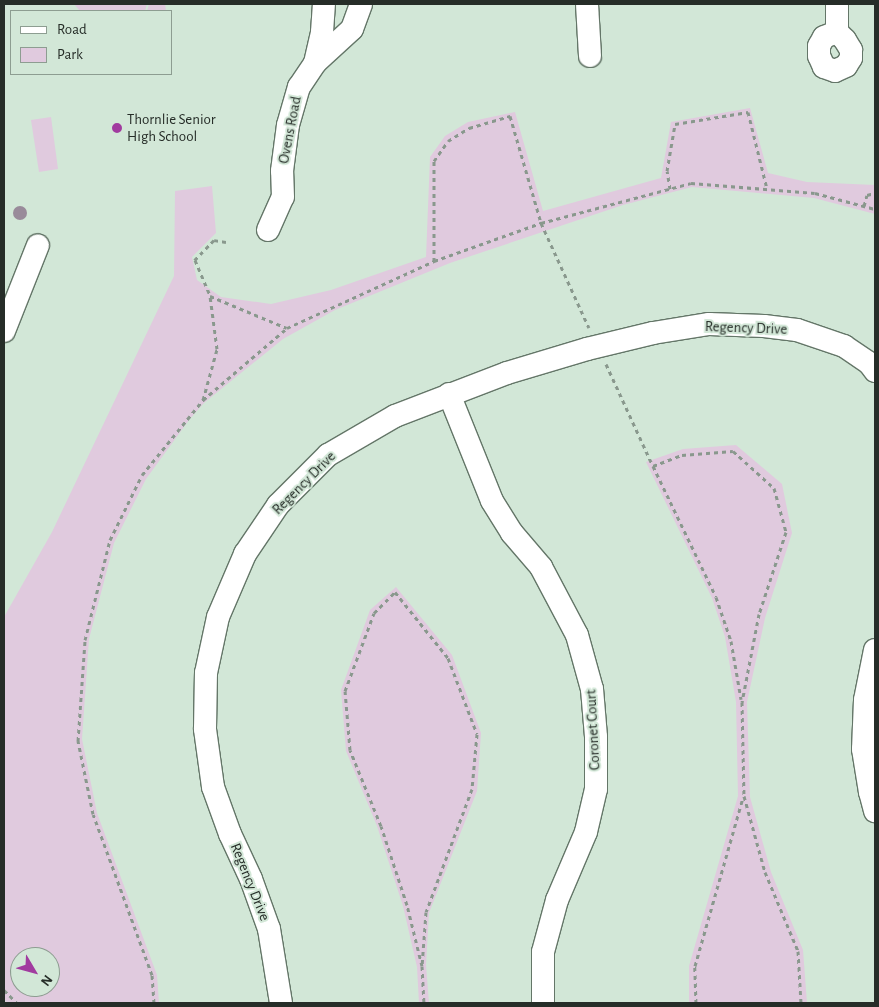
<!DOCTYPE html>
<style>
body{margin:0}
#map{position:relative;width:879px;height:1007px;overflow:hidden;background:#d2e7d7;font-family:"Alegreya Sans",sans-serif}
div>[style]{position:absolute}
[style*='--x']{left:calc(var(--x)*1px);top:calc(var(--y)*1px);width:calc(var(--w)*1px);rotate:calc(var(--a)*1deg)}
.green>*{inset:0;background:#e0cade}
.path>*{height:3px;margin-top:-1.5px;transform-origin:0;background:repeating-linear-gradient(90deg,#89988d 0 4px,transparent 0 8px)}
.roads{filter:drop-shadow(1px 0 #647668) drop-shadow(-1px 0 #647668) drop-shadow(0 1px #647668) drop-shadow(0 -1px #647668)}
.minor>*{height:22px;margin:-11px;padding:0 11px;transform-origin:11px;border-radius:11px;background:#fff}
.trees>*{width:14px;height:14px;margin:-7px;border-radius:50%;background:#998b9a}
.dots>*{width:14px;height:14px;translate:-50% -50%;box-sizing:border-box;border:2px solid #d2e7d7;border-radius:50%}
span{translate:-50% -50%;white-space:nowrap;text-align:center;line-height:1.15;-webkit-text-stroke:4px #d2e7d7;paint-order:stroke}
.poi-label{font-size:15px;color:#262d28}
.left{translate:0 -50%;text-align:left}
.street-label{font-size:15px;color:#262d28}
.frame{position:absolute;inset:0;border:5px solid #262d28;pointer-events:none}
.legend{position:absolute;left:10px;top:10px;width:162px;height:65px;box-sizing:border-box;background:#d2e7d7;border:1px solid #8d9d91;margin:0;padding:6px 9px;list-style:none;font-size:15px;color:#262d28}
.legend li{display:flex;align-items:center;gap:10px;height:25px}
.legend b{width:25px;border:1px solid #8d9d91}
.north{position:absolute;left:10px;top:947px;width:50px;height:50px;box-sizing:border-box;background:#d2e7d7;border:1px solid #8d9d91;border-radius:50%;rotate:127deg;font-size:14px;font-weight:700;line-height:20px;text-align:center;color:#262d28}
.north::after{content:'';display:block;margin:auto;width:18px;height:22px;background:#a13b9f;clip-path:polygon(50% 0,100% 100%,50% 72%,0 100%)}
</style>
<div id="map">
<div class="green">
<div style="clip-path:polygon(74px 4px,147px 4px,145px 11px,80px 11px)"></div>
<div style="clip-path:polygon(149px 4px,165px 4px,166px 11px,147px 11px)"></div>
<div style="clip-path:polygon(evenodd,750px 108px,768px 173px,807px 182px,875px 185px,875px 214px,814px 198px,692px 187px,623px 205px,450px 263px,335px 310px,283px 339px,204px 403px,189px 420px,146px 479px,114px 543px,89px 639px,82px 739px,97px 813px,157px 975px,159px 1003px,7px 1003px,4px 1000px,4px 617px,52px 532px,174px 276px,175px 191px,212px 186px,216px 233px,192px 257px,197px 280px,221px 297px,271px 304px,331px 290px,426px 257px,430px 157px,445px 136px,468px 122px,515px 112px,543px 211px,661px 178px,671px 122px,750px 108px,20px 957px,50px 957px,50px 987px,20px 987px,20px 957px)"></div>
<div style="clip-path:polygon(51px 117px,58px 169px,39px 172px,31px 120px)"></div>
<div style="clip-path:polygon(736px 445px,782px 484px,792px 533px,765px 618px,747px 702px,750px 797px,771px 872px,803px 950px,807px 1003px,689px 1003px,689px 966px,738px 796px,736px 702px,725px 637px,712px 598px,646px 462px,683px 449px)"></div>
<div style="clip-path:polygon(396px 587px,452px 655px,481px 733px,477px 791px,429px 913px,426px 965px,429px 1003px,419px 1003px,417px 967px,403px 906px,377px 826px,346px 751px,341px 690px,370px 610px)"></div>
</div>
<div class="path">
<div style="--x:670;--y:189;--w:18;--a:-99"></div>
<div style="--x:667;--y:171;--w:48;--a:-80.3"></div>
<div style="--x:675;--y:124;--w:74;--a:-9.3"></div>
<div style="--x:748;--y:112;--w:79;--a:76.1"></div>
<div style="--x:864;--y:206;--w:11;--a:-75"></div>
<div style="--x:867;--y:195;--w:8;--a:-14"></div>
<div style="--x:226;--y:242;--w:12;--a:-171"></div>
<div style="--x:214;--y:240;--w:28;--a:134"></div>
<div style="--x:195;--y:260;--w:39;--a:67"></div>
<div style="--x:210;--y:296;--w:83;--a:22.6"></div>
<div style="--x:287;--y:328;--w:162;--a:-24.5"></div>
<div style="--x:434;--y:261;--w:114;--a:-19.6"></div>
<div style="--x:541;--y:223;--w:155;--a:-14.9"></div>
<div style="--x:691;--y:183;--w:124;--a:4.6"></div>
<div style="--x:815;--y:193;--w:62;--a:14.9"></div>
<div style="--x:434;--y:261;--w:100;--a:-90"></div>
<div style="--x:434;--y:161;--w:24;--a:-55"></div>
<div style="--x:448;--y:141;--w:25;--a:-32"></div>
<div style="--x:469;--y:128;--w:43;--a:-16.3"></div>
<div style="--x:510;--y:116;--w:111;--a:73.8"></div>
<div style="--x:541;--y:223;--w:115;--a:65.4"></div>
<div style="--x:606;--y:364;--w:112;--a:65.3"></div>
<div style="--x:653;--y:466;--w:31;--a:-21"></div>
<div style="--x:682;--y:455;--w:51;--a:-4.5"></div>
<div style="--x:733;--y:451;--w:55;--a:42.1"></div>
<div style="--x:774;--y:488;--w:46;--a:74.7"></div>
<div style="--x:786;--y:532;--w:86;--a:108.2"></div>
<div style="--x:759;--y:614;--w:90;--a:100.9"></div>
<div style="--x:742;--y:702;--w:94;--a:88.8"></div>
<div style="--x:744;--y:796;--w:79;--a:74.6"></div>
<div style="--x:765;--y:872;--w:86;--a:67.3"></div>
<div style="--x:798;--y:951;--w:52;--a:86.7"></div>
<div style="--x:203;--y:400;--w:53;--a:-74.6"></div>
<div style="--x:217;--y:349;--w:53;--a:-97.5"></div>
<div style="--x:653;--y:466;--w:145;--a:64.3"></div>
<div style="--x:716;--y:597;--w:46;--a:71.2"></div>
<div style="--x:731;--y:641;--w:59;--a:80.2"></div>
<div style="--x:422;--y:966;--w:63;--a:-103.8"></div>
<div style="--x:407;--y:905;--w:83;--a:-108.2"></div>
<div style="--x:381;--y:826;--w:82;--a:-112.2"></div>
<div style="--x:350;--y:750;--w:59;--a:-94.8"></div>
<div style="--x:345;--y:691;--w:83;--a:-69.6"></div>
<div style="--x:374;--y:613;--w:30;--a:-45"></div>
<div style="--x:395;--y:592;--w:85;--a:51.2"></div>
<div style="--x:448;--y:658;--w:81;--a:69.1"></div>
<div style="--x:477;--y:734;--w:55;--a:95.2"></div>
<div style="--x:472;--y:789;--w:131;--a:110.5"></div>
<div style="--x:426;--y:912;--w:54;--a:94.2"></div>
<div style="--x:422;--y:966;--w:37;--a:87"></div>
<div style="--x:4;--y:990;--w:18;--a:45"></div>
<div style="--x:154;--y:1003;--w:28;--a:-94"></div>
<div style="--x:152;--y:975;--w:171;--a:-110.1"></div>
<div style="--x:93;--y:814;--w:75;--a:-101.6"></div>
<div style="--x:78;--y:741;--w:101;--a:-86"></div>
<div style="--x:85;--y:640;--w:103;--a:-76"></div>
<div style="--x:110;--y:540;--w:72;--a:-63.8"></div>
<div style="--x:142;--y:475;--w:97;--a:-50.9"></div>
<div style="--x:203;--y:400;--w:111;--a:-40.6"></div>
<div style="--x:696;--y:1003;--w:37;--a:-92"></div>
<div style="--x:695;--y:966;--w:175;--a:-74.1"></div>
</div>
<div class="roads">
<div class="minor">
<div style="--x:587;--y:4;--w:52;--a:86.7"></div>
<div style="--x:837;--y:32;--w:11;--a:45"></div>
<div style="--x:845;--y:40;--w:12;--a:59"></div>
<div style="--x:851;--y:50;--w:8;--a:90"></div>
<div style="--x:851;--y:58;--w:9;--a:122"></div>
<div style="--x:846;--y:66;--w:12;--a:156"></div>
<div style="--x:835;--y:71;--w:12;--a:-160"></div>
<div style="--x:824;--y:67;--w:12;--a:-114"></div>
<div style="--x:819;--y:56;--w:10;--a:-90"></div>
<div style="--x:819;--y:46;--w:10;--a:-61"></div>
<div style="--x:824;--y:37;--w:14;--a:-21"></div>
<div style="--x:837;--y:32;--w:28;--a:-90"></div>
<div style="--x:315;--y:63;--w:50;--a:-42.6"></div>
<div style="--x:352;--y:29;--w:27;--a:-70"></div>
<div style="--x:268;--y:230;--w:36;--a:-66"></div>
<div style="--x:283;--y:197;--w:26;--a:-92"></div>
<div style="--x:282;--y:171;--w:46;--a:-82.6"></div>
<div style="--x:288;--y:125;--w:40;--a:-74"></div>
<div style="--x:299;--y:87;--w:29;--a:-56"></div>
<div style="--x:315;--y:63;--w:32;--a:-77"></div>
<div style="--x:322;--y:32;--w:28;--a:-86"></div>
<div style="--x:4;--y:331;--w:92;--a:-68.4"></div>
<div style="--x:449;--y:394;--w:115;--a:68.1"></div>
<div style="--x:492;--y:501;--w:38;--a:58"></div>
<div style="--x:512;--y:533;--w:45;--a:49.5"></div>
<div style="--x:541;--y:567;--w:77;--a:62.1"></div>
<div style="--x:577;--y:635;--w:56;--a:74.5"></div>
<div style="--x:592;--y:689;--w:48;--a:85.2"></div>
<div style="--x:596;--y:737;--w:52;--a:90"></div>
<div style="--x:596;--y:789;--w:44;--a:103.1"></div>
<div style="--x:586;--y:832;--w:74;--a:113.1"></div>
<div style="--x:557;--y:900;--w:54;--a:105.1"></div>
<div style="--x:543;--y:952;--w:51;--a:90"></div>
<div style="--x:875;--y:650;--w:51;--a:101.3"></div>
<div style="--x:865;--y:700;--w:49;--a:92.3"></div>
<div style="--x:863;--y:749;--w:44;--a:80.8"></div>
<div style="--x:870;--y:792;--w:20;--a:75"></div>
<div style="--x:281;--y:1003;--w:75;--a:-99.2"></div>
<div style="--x:269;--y:929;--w:53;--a:-109.8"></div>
<div style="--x:251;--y:879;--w:50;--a:-115"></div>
<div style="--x:230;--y:834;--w:50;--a:-109.9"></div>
<div style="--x:213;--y:787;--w:59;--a:-97.9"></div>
<div style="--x:205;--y:729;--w:56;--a:-89"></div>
<div style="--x:206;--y:673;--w:57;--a:-77.9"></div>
<div style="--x:218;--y:617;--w:69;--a:-66.8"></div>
<div style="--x:245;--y:554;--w:59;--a:-56"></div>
<div style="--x:278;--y:505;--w:71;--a:-45"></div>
<div style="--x:328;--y:455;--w:78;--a:-30.2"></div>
<div style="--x:395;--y:416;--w:120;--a:-21"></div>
<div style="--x:507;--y:373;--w:84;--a:-16.7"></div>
<div style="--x:587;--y:349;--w:68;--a:-13.6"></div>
<div style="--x:653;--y:333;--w:57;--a:-9.1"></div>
<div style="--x:709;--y:324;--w:55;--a:2.1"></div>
<div style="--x:764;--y:326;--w:33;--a:7"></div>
<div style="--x:797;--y:330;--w:50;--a:18.8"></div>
<div style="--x:844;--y:346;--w:30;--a:34"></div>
<div style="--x:869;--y:363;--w:10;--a:53"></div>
</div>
</div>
<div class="trees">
<div style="left:20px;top:213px"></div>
</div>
<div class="dots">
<div style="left:117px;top:128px;background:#a13b9f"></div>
</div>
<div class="poi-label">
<span class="left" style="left:127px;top:128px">Thornlie Senior<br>High School</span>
</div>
<div class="street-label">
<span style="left:290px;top:130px;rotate:-79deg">Ovens Road</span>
<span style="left:746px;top:328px;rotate:2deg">Regency Drive</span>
<span style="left:304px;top:483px;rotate:-45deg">Regency Drive</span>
<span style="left:593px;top:730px;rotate:-93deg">Coronet Court</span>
<span style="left:250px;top:882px;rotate:68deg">Regency Drive</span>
</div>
<div class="frame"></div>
<ul class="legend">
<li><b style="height:6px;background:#fff"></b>Road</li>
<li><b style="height:14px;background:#e0cade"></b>Park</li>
</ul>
<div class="north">N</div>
</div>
